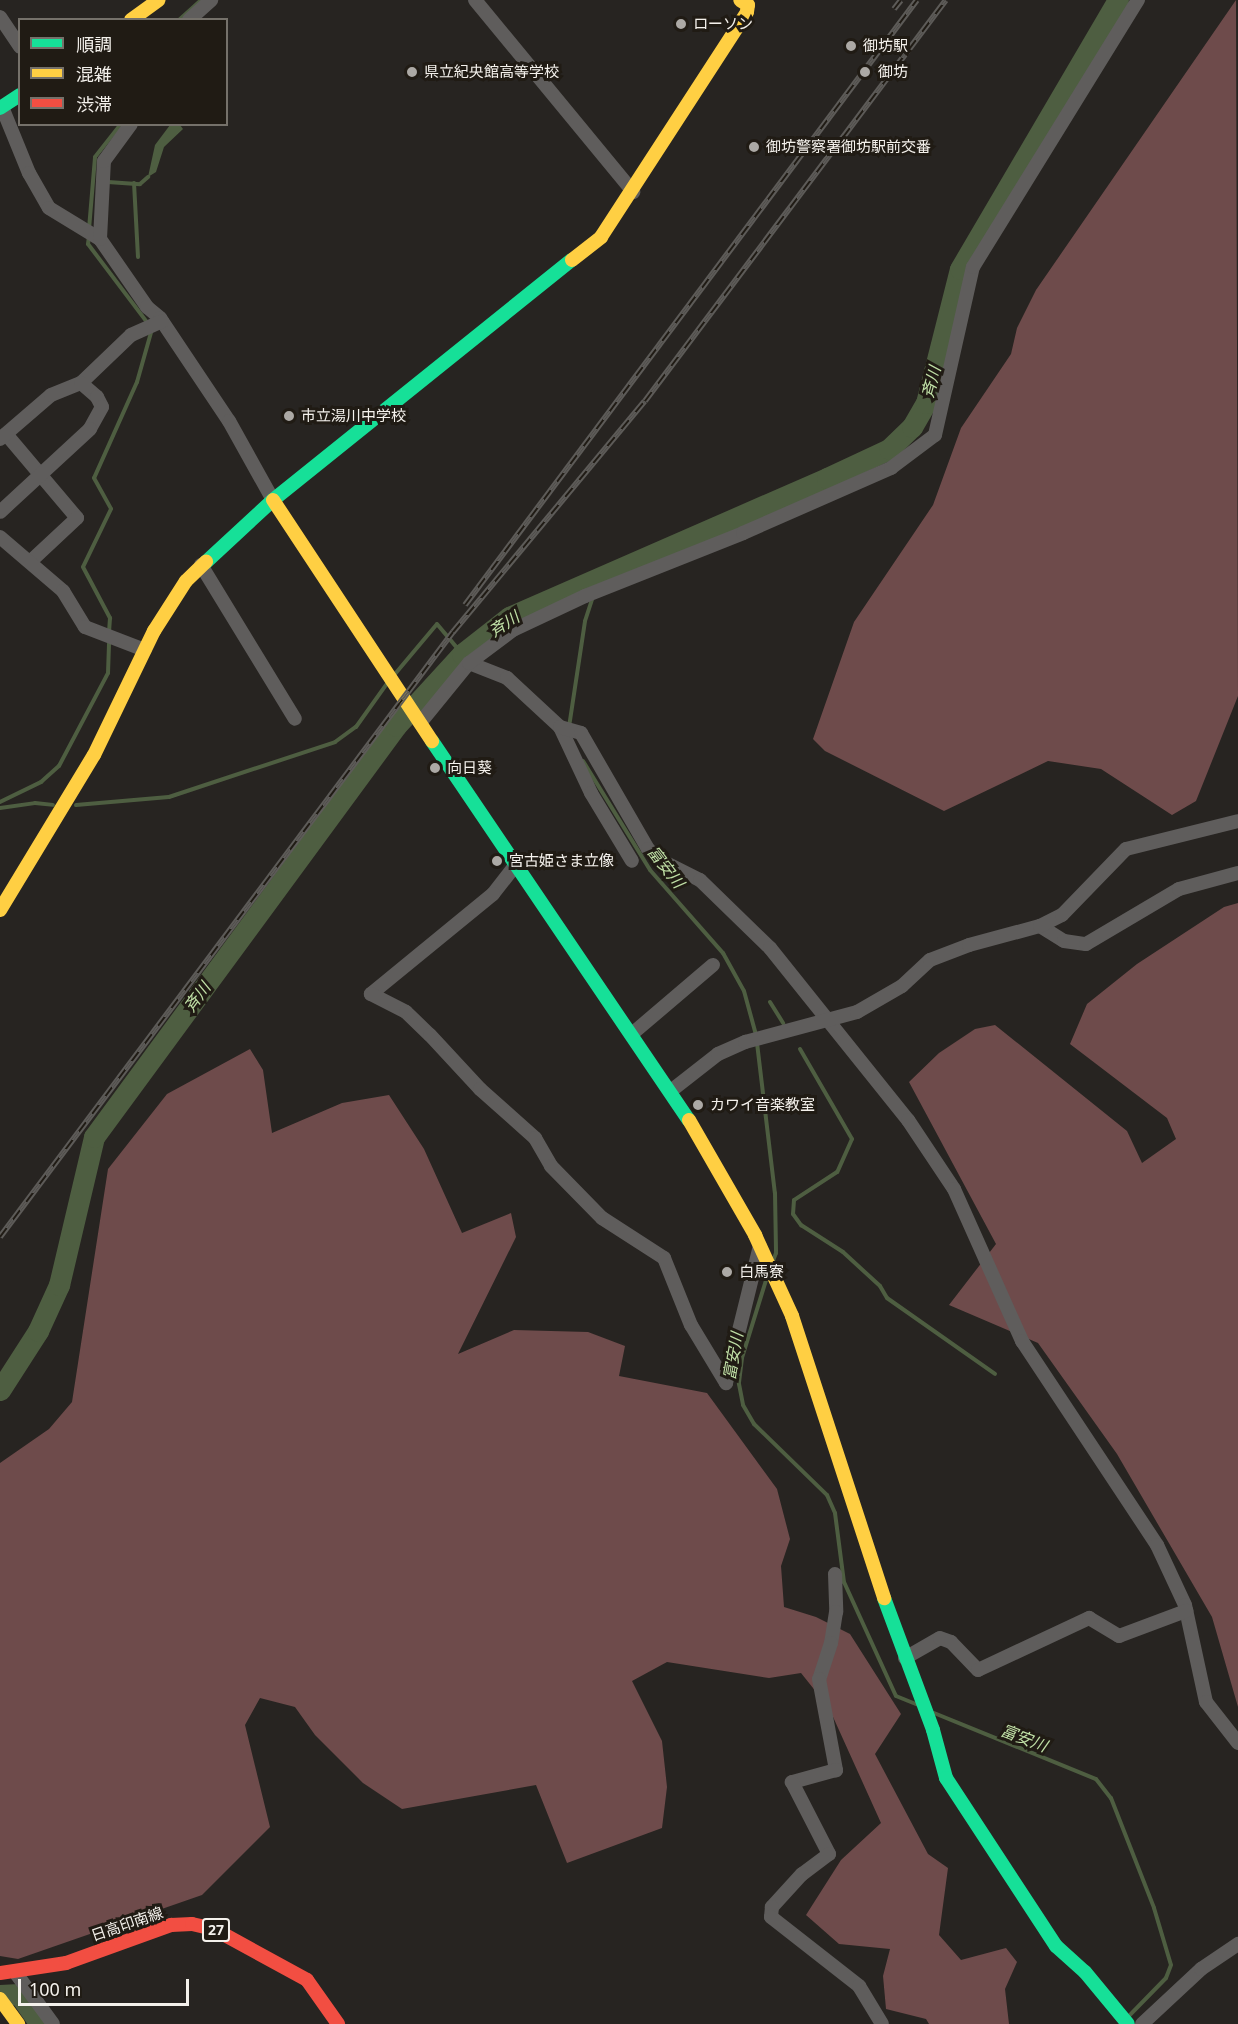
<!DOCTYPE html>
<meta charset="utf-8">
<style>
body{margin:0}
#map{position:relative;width:1238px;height:2024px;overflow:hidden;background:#272421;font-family:"Noto Sans","Noto Sans JP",sans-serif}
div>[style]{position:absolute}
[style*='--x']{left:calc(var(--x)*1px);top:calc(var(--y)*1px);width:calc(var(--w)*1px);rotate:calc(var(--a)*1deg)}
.forest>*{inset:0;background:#6e4b4b}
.water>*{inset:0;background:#4e5e41}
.stream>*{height:4px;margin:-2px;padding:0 2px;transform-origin:2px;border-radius:2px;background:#4e5e41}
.river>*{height:21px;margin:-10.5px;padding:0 10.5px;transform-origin:10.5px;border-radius:10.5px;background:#4e5e41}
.street>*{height:14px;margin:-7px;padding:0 7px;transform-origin:7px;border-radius:7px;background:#5f5d5c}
.fast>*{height:14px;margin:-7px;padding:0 7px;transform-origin:7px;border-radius:7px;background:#16e098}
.slow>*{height:14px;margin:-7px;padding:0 7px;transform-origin:7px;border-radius:7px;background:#ffcf43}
.jam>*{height:14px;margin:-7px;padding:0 7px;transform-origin:7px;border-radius:7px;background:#f24e42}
.rail>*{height:6px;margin-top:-3px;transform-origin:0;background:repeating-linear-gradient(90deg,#201b14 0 11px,#5d5b58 0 22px);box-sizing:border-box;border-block:2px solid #5d5b58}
.dots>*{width:16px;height:16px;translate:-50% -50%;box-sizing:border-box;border:3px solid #201b14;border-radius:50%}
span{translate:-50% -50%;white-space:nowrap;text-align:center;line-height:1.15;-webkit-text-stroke:6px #201b14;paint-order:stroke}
.shield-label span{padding:2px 4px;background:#201b14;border:2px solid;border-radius:4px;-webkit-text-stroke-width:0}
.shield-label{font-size:14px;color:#f4f1ec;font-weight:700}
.poi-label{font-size:15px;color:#f4f1ec}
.left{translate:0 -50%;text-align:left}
.street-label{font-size:15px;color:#f4f1ec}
.water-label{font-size:16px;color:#c1e1a7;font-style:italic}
.legend{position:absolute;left:18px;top:18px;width:210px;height:108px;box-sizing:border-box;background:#201b14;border:2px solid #75716a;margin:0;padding:8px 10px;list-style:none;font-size:18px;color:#f4f1ec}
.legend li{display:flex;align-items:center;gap:12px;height:30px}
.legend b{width:30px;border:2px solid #75716a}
.scale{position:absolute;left:18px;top:1979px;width:171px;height:27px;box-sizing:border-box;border:3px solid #f4f1ec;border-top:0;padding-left:8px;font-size:18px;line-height:21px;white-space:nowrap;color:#f4f1ec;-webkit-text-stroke:4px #201b14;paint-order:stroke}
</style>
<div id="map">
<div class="forest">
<div style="clip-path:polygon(1236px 0,1238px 696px,1196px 801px,1172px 815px,1101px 769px,1048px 761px,944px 811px,825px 751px,813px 739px,854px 622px,933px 505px,961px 428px,1011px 354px,1017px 328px,1036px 290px)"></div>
<div style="clip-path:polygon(1238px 903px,1238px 1707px,1212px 1617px,1117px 1454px,1038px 1343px,949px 1305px,996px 1244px,909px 1082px,939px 1053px,975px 1029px,995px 1025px,1127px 1131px,1142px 1163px,1176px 1139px,1167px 1118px,1070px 1044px,1087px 1004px,1137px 964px,1224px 907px)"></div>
<div style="clip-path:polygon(250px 1049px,263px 1070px,272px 1133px,342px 1103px,389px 1095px,424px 1149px,462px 1233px,511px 1213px,516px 1237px,458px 1354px,514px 1330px,588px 1332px,625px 1346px,619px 1376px,707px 1393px,777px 1489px,790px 1539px,781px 1566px,784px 1607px,816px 1617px,850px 1634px,901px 1714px,875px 1754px,928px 1854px,948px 1868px,939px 1935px,961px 1960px,1006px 1948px,1017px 1962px,1005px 1989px,1009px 2024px,929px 2024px,926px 2019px,886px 2009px,883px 1976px,890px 1949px,839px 1944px,806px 1915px,841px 1860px,881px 1823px,829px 1708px,801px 1673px,769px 1678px,667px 1662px,632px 1681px,662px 1741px,667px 1787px,662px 1828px,567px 1863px,536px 1785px,402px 1809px,363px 1783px,315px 1735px,295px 1707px,260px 1698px,245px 1725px,270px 1827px,202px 1895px,18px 1959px,0 1956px,0 1463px,49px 1429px,72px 1402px,108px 1169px,167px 1094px)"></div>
</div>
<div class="water">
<div style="clip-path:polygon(170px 125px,180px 125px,183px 129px,164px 147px,156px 172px,148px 177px,155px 145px)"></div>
</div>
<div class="stream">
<div style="--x:179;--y:20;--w:30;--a:-42"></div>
<div style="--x:108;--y:182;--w:32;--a:4"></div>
<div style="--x:140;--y:184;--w:11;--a:-41"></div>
<div style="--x:134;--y:183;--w:74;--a:86.9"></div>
<div style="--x:89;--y:229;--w:72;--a:-85.2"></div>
<div style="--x:95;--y:157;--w:42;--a:-51.8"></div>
<div style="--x:89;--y:236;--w:8;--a:97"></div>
<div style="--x:88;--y:244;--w:106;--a:53"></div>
<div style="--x:152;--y:329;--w:55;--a:105.8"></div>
<div style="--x:137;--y:382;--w:105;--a:114.1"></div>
<div style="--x:94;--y:478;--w:35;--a:61"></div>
<div style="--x:111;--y:509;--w:64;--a:115.8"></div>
<div style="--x:83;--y:567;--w:58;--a:62.1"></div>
<div style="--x:110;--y:618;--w:14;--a:94"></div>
<div style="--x:395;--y:674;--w:65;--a:-50"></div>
<div style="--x:437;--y:624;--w:39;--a:50"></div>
<div style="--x:569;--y:727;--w:107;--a:-81.4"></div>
<div style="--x:585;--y:621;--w:26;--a:-72"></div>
<div style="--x:583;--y:761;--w:128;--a:58.4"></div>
<div style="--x:650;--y:870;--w:111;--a:48.7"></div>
<div style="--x:723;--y:953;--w:43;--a:61.1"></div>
<div style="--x:744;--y:991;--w:46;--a:74.7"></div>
<div style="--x:0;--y:802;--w:46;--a:-26"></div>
<div style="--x:41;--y:782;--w:24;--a:-42"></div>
<div style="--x:59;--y:766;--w:105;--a:-62.2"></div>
<div style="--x:108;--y:673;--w:34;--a:-88"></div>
<div style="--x:76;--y:805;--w:93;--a:-4.9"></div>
<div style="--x:169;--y:797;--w:175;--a:-18.3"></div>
<div style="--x:335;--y:742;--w:26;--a:-36"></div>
<div style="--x:356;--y:727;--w:52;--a:-54.5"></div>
<div style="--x:0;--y:808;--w:35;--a:-8"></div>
<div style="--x:35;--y:803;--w:18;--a:6"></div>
<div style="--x:770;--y:1002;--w:25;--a:58"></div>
<div style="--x:757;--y:1043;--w:151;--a:83.2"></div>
<div style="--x:775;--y:1193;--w:60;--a:89"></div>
<div style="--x:776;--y:1253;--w:9;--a:111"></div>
<div style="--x:800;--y:1049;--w:104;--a:60"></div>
<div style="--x:852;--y:1139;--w:36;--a:114"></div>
<div style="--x:837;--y:1172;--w:51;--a:146.9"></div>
<div style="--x:794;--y:1200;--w:14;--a:94"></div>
<div style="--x:793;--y:1214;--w:14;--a:54"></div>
<div style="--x:801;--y:1225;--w:50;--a:32.7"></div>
<div style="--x:843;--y:1252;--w:50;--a:42.6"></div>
<div style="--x:880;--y:1286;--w:14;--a:60"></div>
<div style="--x:887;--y:1298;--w:132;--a:35.1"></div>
<div style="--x:767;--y:1277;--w:85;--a:107.2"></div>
<div style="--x:742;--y:1358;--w:26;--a:97"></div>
<div style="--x:739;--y:1384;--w:21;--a:79"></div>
<div style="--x:743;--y:1405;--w:22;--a:60"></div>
<div style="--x:754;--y:1424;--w:102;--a:44.2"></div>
<div style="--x:827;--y:1495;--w:20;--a:66"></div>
<div style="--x:835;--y:1513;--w:70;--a:82.6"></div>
<div style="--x:844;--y:1582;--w:125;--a:65.5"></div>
<div style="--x:896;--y:1696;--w:22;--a:22"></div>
<div style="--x:934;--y:1713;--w:175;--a:22.2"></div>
<div style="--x:1096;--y:1779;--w:24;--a:52"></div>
<div style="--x:1111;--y:1798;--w:118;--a:68.6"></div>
<div style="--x:1154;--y:1908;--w:59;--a:73.4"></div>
<div style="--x:1171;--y:1965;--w:14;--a:111"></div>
<div style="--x:1166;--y:1978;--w:54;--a:134.3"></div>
</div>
<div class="river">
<div style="--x:0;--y:1390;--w:70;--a:-57.2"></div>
<div style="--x:38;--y:1331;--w:51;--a:-65.5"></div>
<div style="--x:59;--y:1285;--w:152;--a:-76.7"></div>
<div style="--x:94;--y:1137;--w:510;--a:-53.69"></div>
<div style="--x:396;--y:726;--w:98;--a:-47.5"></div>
<div style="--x:462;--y:654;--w:60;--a:-38.2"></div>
<div style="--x:509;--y:617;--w:347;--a:-23.6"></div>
<div style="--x:827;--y:478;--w:68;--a:-25.1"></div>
<div style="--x:889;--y:449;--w:32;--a:-44"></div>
<div style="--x:912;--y:427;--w:28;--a:-60"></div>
<div style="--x:926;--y:403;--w:138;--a:-75.8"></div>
<div style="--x:960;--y:269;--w:312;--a:-59.6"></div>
<div style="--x:0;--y:1995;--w:19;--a:-3"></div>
<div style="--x:19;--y:1994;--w:37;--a:55"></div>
</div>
<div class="street">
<div style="--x:475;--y:0;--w:249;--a:50.5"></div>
<div style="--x:0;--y:17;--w:36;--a:56"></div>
<div style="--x:189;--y:20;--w:30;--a:-42"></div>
<div style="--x:2;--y:107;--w:71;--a:67.8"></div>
<div style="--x:29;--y:173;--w:40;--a:60.3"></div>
<div style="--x:49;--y:208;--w:60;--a:31.3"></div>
<div style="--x:100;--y:239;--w:83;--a:55.3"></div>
<div style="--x:147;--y:307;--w:17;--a:40"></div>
<div style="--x:160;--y:318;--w:124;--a:56.2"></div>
<div style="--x:229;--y:421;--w:90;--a:60.9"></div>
<div style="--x:100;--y:239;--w:78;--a:-87.1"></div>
<div style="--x:104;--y:161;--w:46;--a:-53.9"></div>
<div style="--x:81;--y:383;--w:69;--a:-43.8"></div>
<div style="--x:131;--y:335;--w:34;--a:-24"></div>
<div style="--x:6;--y:434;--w:110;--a:49.8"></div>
<div style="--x:77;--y:518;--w:64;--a:136.9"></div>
<div style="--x:0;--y:439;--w:67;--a:-40.8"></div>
<div style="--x:51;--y:395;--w:32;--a:-22"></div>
<div style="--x:81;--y:383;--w:21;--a:41"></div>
<div style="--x:97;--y:397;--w:11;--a:63"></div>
<div style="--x:102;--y:407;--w:25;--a:119"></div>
<div style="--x:90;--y:429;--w:122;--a:137.3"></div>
<div style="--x:0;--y:537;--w:83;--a:40.6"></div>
<div style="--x:63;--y:591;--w:42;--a:58.6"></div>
<div style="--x:85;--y:627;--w:64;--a:21"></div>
<div style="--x:201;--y:565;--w:180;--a:58.6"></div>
<div style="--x:469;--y:663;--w:41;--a:21.5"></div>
<div style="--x:507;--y:678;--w:72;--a:42.8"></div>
<div style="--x:560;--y:727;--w:73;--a:64.8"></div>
<div style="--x:591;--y:793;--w:79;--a:58.9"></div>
<div style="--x:420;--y:723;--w:77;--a:-50.8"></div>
<div style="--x:469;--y:663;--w:55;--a:-36.9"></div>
<div style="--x:513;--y:630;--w:80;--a:-25.3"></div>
<div style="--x:585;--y:596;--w:170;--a:-21.7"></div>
<div style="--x:743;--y:533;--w:162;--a:-23.7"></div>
<div style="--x:891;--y:468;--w:55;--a:-36.9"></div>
<div style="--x:935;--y:435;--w:172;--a:-77.3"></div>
<div style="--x:973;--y:267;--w:314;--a:-58.3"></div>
<div style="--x:560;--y:727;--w:22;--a:16"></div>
<div style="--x:581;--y:733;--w:134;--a:60"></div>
<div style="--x:648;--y:849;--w:16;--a:43"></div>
<div style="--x:660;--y:860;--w:45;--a:26.6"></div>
<div style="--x:700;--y:880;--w:98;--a:44.2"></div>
<div style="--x:770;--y:948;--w:221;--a:51.3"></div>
<div style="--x:908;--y:1120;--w:83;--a:56.3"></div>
<div style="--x:954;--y:1189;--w:167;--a:65.9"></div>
<div style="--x:1022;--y:1341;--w:245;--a:56.5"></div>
<div style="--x:1157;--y:1545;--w:66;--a:65"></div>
<div style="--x:1185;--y:1605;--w:99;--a:77.8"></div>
<div style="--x:1206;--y:1702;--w:52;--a:52"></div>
<div style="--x:518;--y:862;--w:41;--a:128"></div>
<div style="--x:493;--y:894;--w:158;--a:140.7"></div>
<div style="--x:371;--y:994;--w:39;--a:27"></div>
<div style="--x:406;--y:1012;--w:33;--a:44"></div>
<div style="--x:430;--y:1035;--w:74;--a:47.2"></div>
<div style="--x:480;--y:1089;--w:74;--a:41.7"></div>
<div style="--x:535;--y:1138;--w:32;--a:60"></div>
<div style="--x:551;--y:1166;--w:73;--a:45.6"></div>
<div style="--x:602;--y:1218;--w:74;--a:32.8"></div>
<div style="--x:664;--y:1258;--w:72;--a:68.1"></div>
<div style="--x:691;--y:1325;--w:68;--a:58.9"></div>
<div style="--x:1040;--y:926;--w:28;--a:32"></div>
<div style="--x:1064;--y:941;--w:22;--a:8"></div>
<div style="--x:1086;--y:944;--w:108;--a:-30.6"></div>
<div style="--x:1179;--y:889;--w:61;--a:-15.2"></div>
<div style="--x:633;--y:1033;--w:105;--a:-40.4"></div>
<div style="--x:672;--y:1090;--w:58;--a:-38"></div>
<div style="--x:718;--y:1054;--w:30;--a:-24"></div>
<div style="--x:745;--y:1042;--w:116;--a:-15"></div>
<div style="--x:857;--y:1012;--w:52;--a:-30"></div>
<div style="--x:902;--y:986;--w:38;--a:-43"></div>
<div style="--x:930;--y:960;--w:42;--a:-21"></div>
<div style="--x:969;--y:945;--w:73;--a:-15"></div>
<div style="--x:1040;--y:926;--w:25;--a:-27"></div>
<div style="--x:1062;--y:915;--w:92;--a:-45.9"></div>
<div style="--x:1126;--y:849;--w:115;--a:-14"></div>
<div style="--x:726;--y:1383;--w:141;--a:-76.1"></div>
<div style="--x:835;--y:1574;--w:38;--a:88"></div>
<div style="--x:836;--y:1612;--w:31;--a:99"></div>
<div style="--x:831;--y:1643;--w:38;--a:108"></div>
<div style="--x:819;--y:1679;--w:93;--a:79.4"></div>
<div style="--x:836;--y:1770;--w:46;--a:164.7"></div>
<div style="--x:792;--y:1782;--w:81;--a:62.8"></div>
<div style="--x:829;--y:1854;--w:34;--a:143"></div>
<div style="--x:802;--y:1874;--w:45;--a:132.3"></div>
<div style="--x:772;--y:1907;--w:10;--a:96"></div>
<div style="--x:771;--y:1917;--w:112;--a:38.1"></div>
<div style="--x:859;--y:1986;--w:44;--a:58.8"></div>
<div style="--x:905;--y:1658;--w:40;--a:-29.7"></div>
<div style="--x:940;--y:1638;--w:12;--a:20"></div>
<div style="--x:951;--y:1642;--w:39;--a:46"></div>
<div style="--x:978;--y:1670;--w:123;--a:-25.1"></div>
<div style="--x:1089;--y:1618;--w:35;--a:31"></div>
<div style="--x:1119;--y:1636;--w:72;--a:-20.5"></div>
<div style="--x:15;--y:1972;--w:64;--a:53.8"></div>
<div style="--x:1142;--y:2024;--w:81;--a:-43"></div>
<div style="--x:1201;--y:1969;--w:45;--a:-34"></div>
</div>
<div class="fast">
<div style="--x:0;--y:108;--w:24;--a:-33"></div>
<div style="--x:206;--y:562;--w:91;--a:-42.8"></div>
<div style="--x:273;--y:500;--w:383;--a:-38.8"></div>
<div style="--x:432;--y:741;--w:458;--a:55.9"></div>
<div style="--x:884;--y:1598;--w:141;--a:69.6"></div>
<div style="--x:933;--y:1730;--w:50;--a:74.8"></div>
<div style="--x:946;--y:1778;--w:201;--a:56.8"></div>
<div style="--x:1056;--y:1946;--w:39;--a:42"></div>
<div style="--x:1085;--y:1972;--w:67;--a:50.4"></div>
</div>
<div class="slow">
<div style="--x:131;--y:20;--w:34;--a:-36"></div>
<div style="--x:572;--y:260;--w:37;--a:-38"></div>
<div style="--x:601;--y:237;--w:268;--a:-57"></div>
<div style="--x:747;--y:12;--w:7;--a:-82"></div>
<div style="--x:748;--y:5;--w:9;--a:-148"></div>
<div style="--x:273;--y:500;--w:289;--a:56.6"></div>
<div style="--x:0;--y:910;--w:181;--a:-58.8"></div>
<div style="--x:94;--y:755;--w:138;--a:-64.2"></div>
<div style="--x:154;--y:631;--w:59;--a:-57.4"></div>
<div style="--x:186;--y:581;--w:28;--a:-44"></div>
<div style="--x:689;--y:1120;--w:133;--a:60.1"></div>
<div style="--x:755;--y:1235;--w:89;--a:65.4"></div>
<div style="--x:792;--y:1316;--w:297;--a:71.9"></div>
<div style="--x:0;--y:1999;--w:31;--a:54"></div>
</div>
<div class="jam">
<div style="--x:0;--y:1973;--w:67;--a:-8.6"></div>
<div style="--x:66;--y:1963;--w:112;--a:-19.9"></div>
<div style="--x:171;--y:1925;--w:21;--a:-3"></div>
<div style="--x:192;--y:1924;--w:23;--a:13"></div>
<div style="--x:214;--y:1929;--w:106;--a:28.7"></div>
<div style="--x:307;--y:1980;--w:54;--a:54.8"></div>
</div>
<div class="rail">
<div style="--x:894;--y:9;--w:11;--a:-52"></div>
<div style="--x:465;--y:605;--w:755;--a:-53.24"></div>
<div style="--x:0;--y:1237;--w:756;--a:-53.18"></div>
<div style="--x:453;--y:632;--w:300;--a:-50.3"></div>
<div style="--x:645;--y:401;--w:501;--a:-53.11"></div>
</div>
<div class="dots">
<div style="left:681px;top:24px;background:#aca9a5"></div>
<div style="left:851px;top:46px;background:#aca9a5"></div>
<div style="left:412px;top:72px;background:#aca9a5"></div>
<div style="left:865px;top:72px;background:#aca9a5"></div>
<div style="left:754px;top:147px;background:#aca9a5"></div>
<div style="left:289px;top:416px;background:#aca9a5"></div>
<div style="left:435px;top:768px;background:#aca9a5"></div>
<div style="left:497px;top:861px;background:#aca9a5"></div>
<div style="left:698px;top:1105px;background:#aca9a5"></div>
<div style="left:727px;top:1272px;background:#aca9a5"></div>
</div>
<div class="shield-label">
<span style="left:216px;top:1930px">27</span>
</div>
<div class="poi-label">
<span class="left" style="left:693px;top:24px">ローソン</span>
<span class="left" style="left:863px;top:46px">御坊駅</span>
<span class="left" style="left:424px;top:72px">県立紀央館高等学校</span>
<span class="left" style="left:878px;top:72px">御坊</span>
<span class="left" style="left:766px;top:147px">御坊警察署御坊駅前交番</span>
<span class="left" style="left:301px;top:416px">市立湯川中学校</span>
<span class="left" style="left:447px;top:768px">向日葵</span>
<span class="left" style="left:509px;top:861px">宮古姫さま立像</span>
<span class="left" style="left:710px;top:1105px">カワイ音楽教室</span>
<span class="left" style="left:739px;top:1272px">白馬寮</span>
</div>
<div class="street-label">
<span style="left:127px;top:1924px;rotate:-19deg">日高印南線</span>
</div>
<div class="water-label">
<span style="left:931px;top:382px;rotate:-75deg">斉川</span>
<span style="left:504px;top:624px;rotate:-33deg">斉川</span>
<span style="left:666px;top:867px;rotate:52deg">富安川</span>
<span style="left:197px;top:997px;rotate:-54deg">斉川</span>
<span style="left:733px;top:1356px;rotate:-80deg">富安川</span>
<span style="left:1024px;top:1738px;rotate:21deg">富安川</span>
</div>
<ul class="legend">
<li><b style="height:8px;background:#16e098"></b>順調</li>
<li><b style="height:8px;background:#ffcf43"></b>混雑</li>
<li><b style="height:8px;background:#f24e42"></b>渋滞</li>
</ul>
<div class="scale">100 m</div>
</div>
